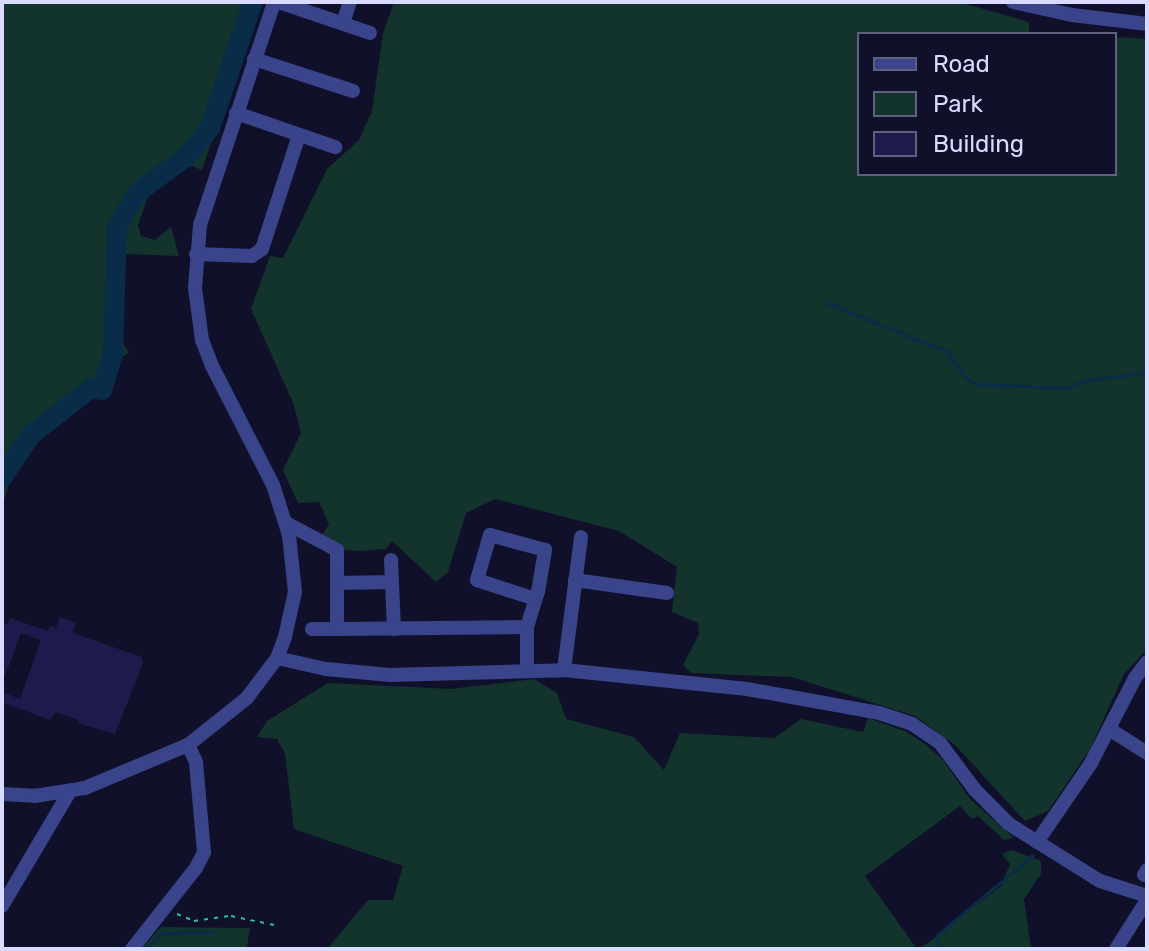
<!DOCTYPE html>
<style>
body{margin:0}
#map{position:relative;width:1149px;height:951px;overflow:hidden;background:#10102a;font-family:Rubik,sans-serif}
div>[style]{position:absolute}
[style*='--x']{left:calc(var(--x)*1px);top:calc(var(--y)*1px);width:calc(var(--w)*1px);rotate:calc(var(--a)*1deg)}
.green>*{inset:0;background:#12342d}
.stream>*{height:3px;margin:-1.5px;padding:0 1.5px;transform-origin:1.5px;border-radius:1.5px;background:#092c49}
.river>*{height:20px;margin:-10px;padding:0 10px;transform-origin:10px;border-radius:10px;background:#092c49}
.building>*{inset:0;background:#1c1b4b}
.path>*{height:2px;margin-top:-1px;transform-origin:0;background:repeating-linear-gradient(90deg,#2cbf9d 0 4px,transparent 0 10px)}
.minor>*{height:14px;margin:-7px;padding:0 7px;transform-origin:7px;border-radius:7px;background:#39448a}
span{translate:-50% -50%;white-space:nowrap;text-align:center;line-height:1.15;-webkit-text-stroke:6px #10102a;paint-order:stroke}
.frame{position:absolute;inset:0;border:4px solid #d8daff;pointer-events:none}
.legend{position:absolute;left:857px;top:32px;width:260px;height:144px;box-sizing:border-box;background:#10102a;border:2px solid #60617f;margin:0;padding:10px 14px;list-style:none;font-size:24px;color:#d8daff}
.legend li{display:flex;align-items:center;gap:16px;height:40px}
.legend b{width:40px;border:2px solid #60617f}
</style>
<div id="map">
<div class="green">
<div style="clip-path:polygon(2px 2px,259px 2px,202px 170px,176px 160px,149px 194px,138px 225px,141px 236px,155px 240px,171px 227px,179px 256px,125px 254px,123px 344px,129px 352px,27px 431px,2px 506px)"></div>
<div style="clip-path:polygon(394px 2px,959px 2px,1029px 22px,1029px 34px,859px 34px,859px 174px,1115px 174px,1115px 37px,1147px 39px,1147px 649px,1124px 674px,1090px 749px,1048px 811px,1025px 821px,955px 745px,915px 716px,792px 677px,691px 673px,683px 665px,699px 634px,698px 623px,672px 612px,677px 567px,619px 531px,495px 499px,466px 513px,448px 572px,436px 582px,392px 541px,386px 549px,359px 551px,346px 550px,322px 535px,329px 524px,319px 502px,298px 503px,283px 470px,301px 433px,294px 405px,251px 309px,270px 256px,283px 258px,327px 169px,359px 140px,372px 111px,383px 33px)"></div>
<div style="clip-path:polygon(534px 679px,557px 693px,566px 719px,634px 737px,664px 770px,680px 733px,774px 738px,801px 719px,863px 732px,868px 718px,907px 732px,925px 744px,943px 760px,970px 799px,1014px 838px,1004px 840px,978px 816px,972px 819px,960px 806px,865px 876px,917px 949px,327px 949px,368px 900px,393px 900px,403px 866px,294px 829px,285px 754px,277px 739px,257px 737px,267px 721px,328px 683px,451px 689px)"></div>
<div style="clip-path:polygon(1011px 850px,1041px 861px,1041px 874px,1024px 899px,1031px 949px,920px 949px,1001px 886px,1010px 864px,1002px 854px)"></div>
<div style="clip-path:polygon(161px 927px,250px 928px,247px 946px,258px 949px,141px 949px)"></div>
</div>
<div class="stream">
<div style="--x:827;--y:303;--w:128;--a:22"></div>
<div style="--x:946;--y:351;--w:32;--a:54"></div>
<div style="--x:965;--y:377;--w:13;--a:32"></div>
<div style="--x:976;--y:384;--w:92;--a:2.5"></div>
<div style="--x:1068;--y:388;--w:15;--a:-28"></div>
<div style="--x:1081;--y:381;--w:67;--a:-7.8"></div>
<div style="--x:145;--y:949;--w:23;--a:-43"></div>
<div style="--x:162;--y:933;--w:49;--a:-1.2"></div>
<div style="--x:937;--y:949;--w:14;--a:-90"></div>
<div style="--x:937;--y:935;--w:125;--a:-39.8"></div>
</div>
<div class="river">
<div style="--x:2;--y:478;--w:52;--a:-56"></div>
<div style="--x:31;--y:435;--w:76;--a:-38.1"></div>
<div style="--x:91;--y:388;--w:11;--a:10"></div>
<div style="--x:102;--y:390;--w:38;--a:-73"></div>
<div style="--x:113;--y:354;--w:127;--a:-88.2"></div>
<div style="--x:117;--y:227;--w:41;--a:-59"></div>
<div style="--x:138;--y:192;--w:59;--a:-36.1"></div>
<div style="--x:186;--y:157;--w:38;--a:-50"></div>
<div style="--x:210;--y:128;--w:133;--a:-71.2"></div>
</div>
<div class="building">
<div style="clip-path:polygon(60px 617px,76px 623px,73px 633px,142px 657px,143px 663px,115px 734px,77px 723px,78px 720px,56px 712px,50px 720px,2px 702px,2px 692px,20px 699px,41px 640px,21px 633px,2px 684px,2px 623px,7px 625px,10px 618px,48px 631px,50px 626px,56px 628px)"></div>
</div>
<div class="path">
<div style="--x:177;--y:914;--w:18;--a:22"></div>
<div style="--x:194;--y:921;--w:37;--a:-8"></div>
<div style="--x:231;--y:916;--w:44;--a:11.8"></div>
</div>
<div class="minor">
<div style="--x:279;--y:2;--w:96;--a:18.8"></div>
<div style="--x:1013;--y:2;--w:60;--a:12.4"></div>
<div style="--x:1072;--y:15;--w:76;--a:6.8"></div>
<div style="--x:343;--y:23;--w:22;--a:-72"></div>
<div style="--x:254;--y:59;--w:104;--a:17.9"></div>
<div style="--x:236;--y:113;--w:105;--a:19"></div>
<div style="--x:196;--y:254;--w:56;--a:2"></div>
<div style="--x:252;--y:256;--w:12;--a:-35"></div>
<div style="--x:262;--y:249;--w:120;--a:-72"></div>
<div style="--x:286;--y:523;--w:58;--a:27.9"></div>
<div style="--x:337;--y:550;--w:79;--a:90"></div>
<div style="--x:337;--y:629;--w:25;--a:180"></div>
<div style="--x:391;--y:560;--w:69;--a:87.5"></div>
<div style="--x:575;--y:580;--w:93;--a:8"></div>
<div style="--x:337;--y:583;--w:54;--a:-1.1"></div>
<div style="--x:527;--y:627;--w:37;--a:-73"></div>
<div style="--x:538;--y:592;--w:43;--a:-80.5"></div>
<div style="--x:545;--y:550;--w:57;--a:-164.7"></div>
<div style="--x:490;--y:535;--w:47;--a:106.1"></div>
<div style="--x:477;--y:580;--w:61;--a:18.1"></div>
<div style="--x:337;--y:629;--w:190;--a:-0.6"></div>
<div style="--x:527;--y:627;--w:43;--a:90"></div>
<div style="--x:277;--y:658;--w:50;--a:12.7"></div>
<div style="--x:326;--y:669;--w:64;--a:5.4"></div>
<div style="--x:390;--y:675;--w:174;--a:-1.6"></div>
<div style="--x:564;--y:670;--w:184;--a:5.9"></div>
<div style="--x:747;--y:689;--w:134;--a:10.3"></div>
<div style="--x:879;--y:713;--w:35;--a:18"></div>
<div style="--x:912;--y:724;--w:34;--a:34"></div>
<div style="--x:940;--y:743;--w:59;--a:53.3"></div>
<div style="--x:975;--y:790;--w:48;--a:45"></div>
<div style="--x:1009;--y:824;--w:107;--a:32.1"></div>
<div style="--x:1100;--y:881;--w:49;--a:17.7"></div>
<div style="--x:564;--y:670;--w:134;--a:-82.7"></div>
<div style="--x:1109;--y:729;--w:45;--a:32.3"></div>
<div style="--x:2;--y:794;--w:33;--a:3"></div>
<div style="--x:35;--y:796;--w:51;--a:-9.1"></div>
<div style="--x:85;--y:788;--w:112;--a:-22.7"></div>
<div style="--x:188;--y:745;--w:75;--a:-38.5"></div>
<div style="--x:247;--y:698;--w:50;--a:-53.1"></div>
<div style="--x:277;--y:658;--w:22;--a:-69"></div>
<div style="--x:285;--y:637;--w:46;--a:-77.5"></div>
<div style="--x:295;--y:592;--w:57;--a:-96"></div>
<div style="--x:289;--y:535;--w:52;--a:-107.7"></div>
<div style="--x:273;--y:485;--w:134;--a:-117.1"></div>
<div style="--x:212;--y:366;--w:28;--a:-111"></div>
<div style="--x:202;--y:340;--w:52;--a:-97.7"></div>
<div style="--x:195;--y:288;--w:63;--a:-85.5"></div>
<div style="--x:200;--y:225;--w:235;--a:-71.6"></div>
<div style="--x:1037;--y:842;--w:96;--a:-55.6"></div>
<div style="--x:1091;--y:763;--w:96;--a:-62.6"></div>
<div style="--x:1135;--y:678;--w:20;--a:-53"></div>
<div style="--x:1144;--y:875;--w:6;--a:-59"></div>
<div style="--x:2;--y:906;--w:134;--a:-59.4"></div>
<div style="--x:132;--y:949;--w:103;--a:-51.7"></div>
<div style="--x:196;--y:868;--w:18;--a:-63"></div>
<div style="--x:204;--y:852;--w:90;--a:-95.1"></div>
<div style="--x:196;--y:762;--w:19;--a:-115"></div>
<div style="--x:1116;--y:949;--w:58;--a:-57.7"></div>
</div>
<div class="frame"></div>
<ul class="legend">
<li><b style="height:10px;background:#39448a"></b>Road</li>
<li><b style="height:22px;background:#12342d"></b>Park</li>
<li><b style="height:22px;background:#1c1b4b"></b>Building</li>
</ul>
</div>
